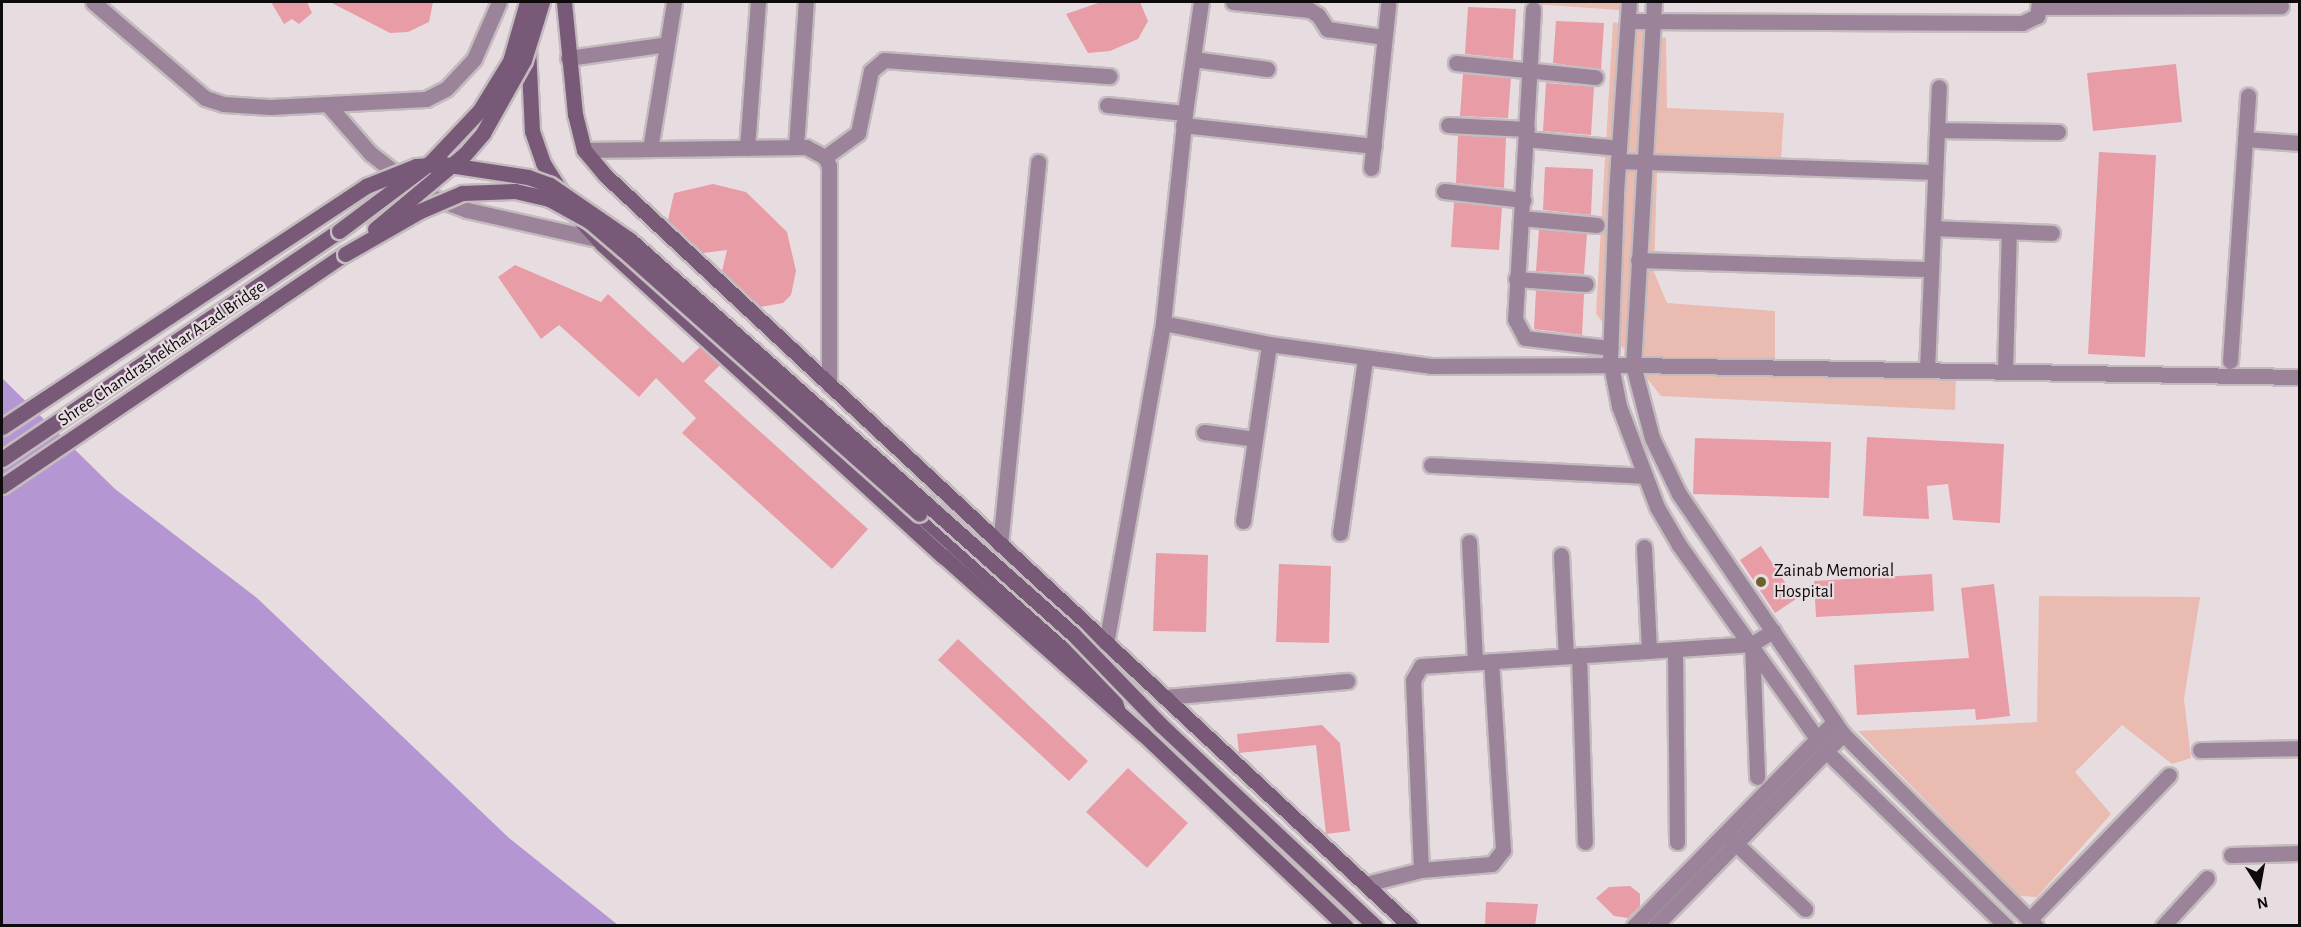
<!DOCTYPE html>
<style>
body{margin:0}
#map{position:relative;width:2301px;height:927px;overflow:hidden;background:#e7dde1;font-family:"Alegreya Sans",sans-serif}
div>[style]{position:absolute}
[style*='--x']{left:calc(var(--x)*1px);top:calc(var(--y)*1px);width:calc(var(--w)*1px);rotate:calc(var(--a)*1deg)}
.green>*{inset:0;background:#eabbb0}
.water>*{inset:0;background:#b396d2}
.building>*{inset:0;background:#e89ca5}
.roads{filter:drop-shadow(2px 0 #c4bbbf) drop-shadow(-2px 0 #c4bbbf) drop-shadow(0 2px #c4bbbf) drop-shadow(0 -2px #c4bbbf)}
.minor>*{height:15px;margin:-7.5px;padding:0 7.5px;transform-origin:7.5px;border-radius:7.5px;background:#9b849a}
.tertiary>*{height:15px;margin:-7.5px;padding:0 7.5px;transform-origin:7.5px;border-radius:7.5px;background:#9b849a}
.secondary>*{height:15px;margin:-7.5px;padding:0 7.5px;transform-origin:7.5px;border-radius:7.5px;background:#795978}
.bridges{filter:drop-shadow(2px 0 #c4bbbf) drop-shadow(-2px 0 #c4bbbf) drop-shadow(0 2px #c4bbbf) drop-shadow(0 -2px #c4bbbf)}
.secondary-bridge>*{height:15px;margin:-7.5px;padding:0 7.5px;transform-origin:7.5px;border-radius:7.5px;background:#795978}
.dots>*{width:16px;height:16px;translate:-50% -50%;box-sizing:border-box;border:3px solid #e7dde1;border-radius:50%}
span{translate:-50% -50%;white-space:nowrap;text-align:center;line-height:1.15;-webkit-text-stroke:4.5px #e7dde1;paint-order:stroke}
.street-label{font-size:18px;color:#0e0b0c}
.poi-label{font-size:18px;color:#0e0b0c}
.left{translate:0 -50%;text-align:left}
.frame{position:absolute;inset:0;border:3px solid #0e0b0c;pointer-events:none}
.north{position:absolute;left:2229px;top:855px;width:60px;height:60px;-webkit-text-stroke:4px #e7dde1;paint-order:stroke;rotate:169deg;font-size:16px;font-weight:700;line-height:24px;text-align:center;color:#0e0b0c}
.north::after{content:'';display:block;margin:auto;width:21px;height:27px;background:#0e0b0c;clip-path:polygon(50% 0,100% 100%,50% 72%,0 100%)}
</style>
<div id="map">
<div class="green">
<div style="clip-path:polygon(1501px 2px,1621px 2px,1620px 10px)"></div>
<div style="clip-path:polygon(1613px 22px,1666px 38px,1667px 108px,1784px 113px,1780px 176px,1657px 173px,1654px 272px,1667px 303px,1775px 311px,1775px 371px,1956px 376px,1955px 410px,1661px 396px,1596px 314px)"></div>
<div style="clip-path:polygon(2039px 596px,2200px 597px,2184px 699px,2191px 758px,2172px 764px,2122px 725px,2075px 772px,2111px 814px,2037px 897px,2018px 896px,1858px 731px,2037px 722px)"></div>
</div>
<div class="water">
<div style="clip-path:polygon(2px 378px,115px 489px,257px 598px,509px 838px,618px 925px,2px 925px)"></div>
</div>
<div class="building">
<div style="clip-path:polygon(271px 2px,307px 2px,312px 13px,299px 24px,292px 19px,284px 24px)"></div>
<div style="clip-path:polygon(330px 2px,433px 2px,429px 22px,408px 32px,390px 33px)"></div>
<div style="clip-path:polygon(1101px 2px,1140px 2px,1148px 21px,1138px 39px,1110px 51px,1088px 53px,1066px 14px)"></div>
<div style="clip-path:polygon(1468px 7px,1516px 9px,1513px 59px,1465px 54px)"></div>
<div style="clip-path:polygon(1556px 21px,1604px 23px,1601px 70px,1553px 63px)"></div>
<div style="clip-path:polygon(2176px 64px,2182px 122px,2093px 131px,2087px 73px)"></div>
<div style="clip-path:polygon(1463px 73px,1511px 78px,1508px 118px,1460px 116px)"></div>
<div style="clip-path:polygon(1546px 83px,1594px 87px,1591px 135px,1543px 131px)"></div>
<div style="clip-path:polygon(1458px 135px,1506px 138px,1504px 188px,1456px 183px)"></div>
<div style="clip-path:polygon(2099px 152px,2156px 155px,2145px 357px,2088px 354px)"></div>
<div style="clip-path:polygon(1545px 167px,1593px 169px,1591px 215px,1543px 210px)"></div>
<div style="clip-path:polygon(713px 184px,746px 192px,787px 232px,796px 271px,791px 295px,783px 303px,760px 307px,722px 271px,727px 250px,703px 253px,668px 220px,674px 193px)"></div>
<div style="clip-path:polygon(1454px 202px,1502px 207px,1499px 250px,1451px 247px)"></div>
<div style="clip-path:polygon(1539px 229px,1587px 234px,1584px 274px,1536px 271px)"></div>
<div style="clip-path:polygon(515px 265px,601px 302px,608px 294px,683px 363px,700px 347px,720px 365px,704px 381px,868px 529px,832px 569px,682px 433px,696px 418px,656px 378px,639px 397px,559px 325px,541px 339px,498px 277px)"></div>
<div style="clip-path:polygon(1536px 290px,1584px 294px,1582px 335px,1534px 329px)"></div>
<div style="clip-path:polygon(1867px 437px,2004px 444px,2000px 523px,1953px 520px,1948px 484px,1927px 486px,1929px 519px,1863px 516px)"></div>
<div style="clip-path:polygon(1695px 438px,1831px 442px,1829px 498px,1693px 494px)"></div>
<div style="clip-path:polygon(1761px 546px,1796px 599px,1775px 613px,1740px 560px)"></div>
<div style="clip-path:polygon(1156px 553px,1208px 555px,1206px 632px,1153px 631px)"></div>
<div style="clip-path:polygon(1279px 564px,1331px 566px,1329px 643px,1276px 642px)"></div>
<div style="clip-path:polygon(1932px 574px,1934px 611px,1816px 617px,1814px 581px)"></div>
<div style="clip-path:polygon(1994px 584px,2010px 716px,1976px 720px,1975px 709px,1857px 715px,1854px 665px,1969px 658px,1961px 588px)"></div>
<div style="clip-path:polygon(958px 639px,1088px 761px,1069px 781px,938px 660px)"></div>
<div style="clip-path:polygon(1322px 725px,1340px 743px,1350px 831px,1326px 834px,1316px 745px,1239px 753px,1237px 734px)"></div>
<div style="clip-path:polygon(1128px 768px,1188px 823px,1147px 868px,1086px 812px)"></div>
<div style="clip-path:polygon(1630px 886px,1640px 894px,1640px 906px,1628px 918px,1614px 916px,1596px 898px,1609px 887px)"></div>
<div style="clip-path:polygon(1486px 902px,1538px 904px,1535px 926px,1485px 926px)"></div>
</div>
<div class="roads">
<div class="minor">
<div style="--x:93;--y:2;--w:148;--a:40.6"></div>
<div style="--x:205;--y:98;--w:19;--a:18"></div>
<div style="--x:223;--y:104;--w:47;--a:3.7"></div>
<div style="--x:270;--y:107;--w:156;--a:-2.9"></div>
<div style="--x:426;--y:99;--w:22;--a:-27"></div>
<div style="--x:446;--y:89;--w:41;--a:-47"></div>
<div style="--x:474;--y:59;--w:62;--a:-66.3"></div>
<div style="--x:1233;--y:2;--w:77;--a:5.9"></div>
<div style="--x:1310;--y:10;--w:9;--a:32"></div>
<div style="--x:1318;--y:15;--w:17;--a:57"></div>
<div style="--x:1327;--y:29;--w:58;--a:8"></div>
<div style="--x:2039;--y:7;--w:242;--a:-0.2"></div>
<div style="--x:1533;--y:9;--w:311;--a:93.3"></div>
<div style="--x:1515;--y:319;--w:21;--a:62"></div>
<div style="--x:1525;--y:338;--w:86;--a:6.7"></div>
<div style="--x:1628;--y:21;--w:394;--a:0.3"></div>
<div style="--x:2022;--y:23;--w:17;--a:-25"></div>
<div style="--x:2037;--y:16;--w:14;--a:-82"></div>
<div style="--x:568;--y:58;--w:100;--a:-8"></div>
<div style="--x:1193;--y:59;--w:75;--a:7.7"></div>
<div style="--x:1456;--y:63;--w:140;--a:5.8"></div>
<div style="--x:328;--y:105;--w:64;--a:48.8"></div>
<div style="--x:370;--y:153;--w:65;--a:38.1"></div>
<div style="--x:421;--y:193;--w:49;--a:20.3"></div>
<div style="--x:467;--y:210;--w:133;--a:12.6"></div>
<div style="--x:1107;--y:105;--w:78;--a:5.9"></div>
<div style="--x:1183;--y:125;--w:192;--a:6.3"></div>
<div style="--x:1448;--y:125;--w:79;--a:2.9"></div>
<div style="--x:1937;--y:130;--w:121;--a:0.9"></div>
<div style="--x:1526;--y:139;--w:93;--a:5.5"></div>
<div style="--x:2245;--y:139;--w:55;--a:4.2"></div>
<div style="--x:796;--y:147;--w:145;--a:-86.1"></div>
<div style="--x:747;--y:148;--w:146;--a:-85.7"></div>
<div style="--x:650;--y:149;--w:149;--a:-80.7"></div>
<div style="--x:584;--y:150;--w:222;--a:-0.8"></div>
<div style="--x:806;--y:147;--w:21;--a:28"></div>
<div style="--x:825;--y:157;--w:10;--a:66"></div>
<div style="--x:829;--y:166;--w:219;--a:90"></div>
<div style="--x:825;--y:157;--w:41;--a:-36"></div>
<div style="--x:858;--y:133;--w:63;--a:-78.2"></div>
<div style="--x:871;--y:71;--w:17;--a:-40"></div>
<div style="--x:884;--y:60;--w:226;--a:4.1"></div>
<div style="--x:1618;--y:161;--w:317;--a:2"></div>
<div style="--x:1371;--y:168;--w:164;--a:-84"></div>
<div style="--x:1444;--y:191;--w:80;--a:6.5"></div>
<div style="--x:1521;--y:218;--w:76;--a:5.3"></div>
<div style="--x:1933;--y:228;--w:119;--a:2.4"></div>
<div style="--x:1638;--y:260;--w:293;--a:1.8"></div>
<div style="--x:1516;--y:279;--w:70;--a:4.1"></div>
<div style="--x:1163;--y:323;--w:108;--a:11.2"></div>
<div style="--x:1269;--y:344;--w:163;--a:7.7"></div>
<div style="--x:1431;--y:366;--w:202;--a:-0.3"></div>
<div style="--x:1633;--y:365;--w:667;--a:1.03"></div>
<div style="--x:2230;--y:361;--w:266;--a:-86.1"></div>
<div style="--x:1927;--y:370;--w:283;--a:-87.6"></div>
<div style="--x:2005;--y:371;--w:139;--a:-88.4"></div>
<div style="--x:1204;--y:432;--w:51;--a:7.8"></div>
<div style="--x:1431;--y:465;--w:214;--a:2.9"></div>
<div style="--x:1243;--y:521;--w:179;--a:-81.6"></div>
<div style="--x:1340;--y:533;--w:176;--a:-81.8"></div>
<div style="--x:1469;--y:542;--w:120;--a:87.1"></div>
<div style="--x:1000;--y:545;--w:385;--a:-84.3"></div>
<div style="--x:1644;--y:547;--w:104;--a:87.2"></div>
<div style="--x:1561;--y:555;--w:101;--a:87.2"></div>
<div style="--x:1106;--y:644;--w:326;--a:-79.9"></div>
<div style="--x:1163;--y:323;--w:211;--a:-84"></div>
<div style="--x:1185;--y:113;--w:112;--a:-81.8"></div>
<div style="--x:1752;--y:644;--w:133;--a:87.8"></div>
<div style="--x:1675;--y:649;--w:193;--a:89.4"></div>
<div style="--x:1579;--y:655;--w:187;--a:88.2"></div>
<div style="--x:1164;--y:697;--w:184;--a:-5"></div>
<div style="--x:2200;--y:750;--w:100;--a:-1.1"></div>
<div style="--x:1731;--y:839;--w:102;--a:43.4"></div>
<div style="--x:2231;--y:855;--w:69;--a:-1.7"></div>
<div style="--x:1421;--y:870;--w:71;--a:-4.8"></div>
<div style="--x:1492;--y:864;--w:18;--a:-52"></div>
<div style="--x:1503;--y:850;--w:189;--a:-93.6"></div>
<div style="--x:1366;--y:884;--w:57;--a:-14.3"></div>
<div style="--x:1421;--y:870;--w:190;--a:-92.4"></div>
<div style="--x:1413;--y:680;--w:16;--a:-60"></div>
<div style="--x:1421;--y:666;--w:332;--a:-3.8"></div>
<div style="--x:1752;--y:644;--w:25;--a:-32"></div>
<div style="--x:2030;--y:919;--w:200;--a:-46"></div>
<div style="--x:1634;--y:926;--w:286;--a:-45.6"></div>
<div style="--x:1655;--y:926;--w:269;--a:-45.6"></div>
<div style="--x:2163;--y:926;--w:65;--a:-47.5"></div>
</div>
<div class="tertiary">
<div style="--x:1629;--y:2;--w:193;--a:93.9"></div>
<div style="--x:1616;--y:195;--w:165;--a:92.1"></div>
<div style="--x:1610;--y:360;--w:47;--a:78.9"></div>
<div style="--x:1619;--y:406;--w:108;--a:69.4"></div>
<div style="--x:1657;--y:507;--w:44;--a:59.9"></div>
<div style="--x:1679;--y:545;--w:253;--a:54.5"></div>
<div style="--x:1826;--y:751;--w:251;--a:44.2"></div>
<div style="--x:1654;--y:2;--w:364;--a:93.3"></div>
<div style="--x:1633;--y:365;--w:75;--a:75.4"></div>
<div style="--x:1652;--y:438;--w:62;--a:64.3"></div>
<div style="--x:1679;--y:494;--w:291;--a:55.7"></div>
<div style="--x:1843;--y:734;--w:272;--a:44.9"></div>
</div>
<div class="secondary">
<div style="--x:564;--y:2;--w:113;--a:84.4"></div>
<div style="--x:575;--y:114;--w:37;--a:76"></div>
<div style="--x:584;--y:150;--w:34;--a:50"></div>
<div style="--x:606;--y:176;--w:1100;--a:43.01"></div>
<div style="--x:528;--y:47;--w:84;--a:87.3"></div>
<div style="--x:532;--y:131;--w:34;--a:71"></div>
<div style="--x:543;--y:163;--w:38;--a:58"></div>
<div style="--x:576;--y:215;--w:39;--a:48"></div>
<div style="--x:602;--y:244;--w:462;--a:42.5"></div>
<div style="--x:943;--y:556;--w:268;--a:41.7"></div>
<div style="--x:1143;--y:734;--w:279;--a:43.5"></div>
<div style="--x:2;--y:459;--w:407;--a:-34.1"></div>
<div style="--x:2;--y:486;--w:414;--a:-34.1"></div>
<div style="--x:919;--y:514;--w:258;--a:42.2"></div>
<div style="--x:1110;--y:687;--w:25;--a:72"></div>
</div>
</div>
<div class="bridges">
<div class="secondary-bridge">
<div style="--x:375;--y:229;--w:117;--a:-39.8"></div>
<div style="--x:465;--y:154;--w:28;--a:-49"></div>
<div style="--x:483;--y:133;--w:84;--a:-60.7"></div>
<div style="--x:524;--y:60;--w:61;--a:-72.8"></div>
<div style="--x:339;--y:231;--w:115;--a:-36.9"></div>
<div style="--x:431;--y:162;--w:71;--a:-46.7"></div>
<div style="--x:480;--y:110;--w:57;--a:-58.5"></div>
<div style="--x:510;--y:61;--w:61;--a:-73.9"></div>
<div style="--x:345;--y:254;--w:86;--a:-29.8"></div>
<div style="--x:420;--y:211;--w:46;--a:-23.2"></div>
<div style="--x:462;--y:193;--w:53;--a:-2.2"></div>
<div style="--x:515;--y:191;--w:35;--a:13"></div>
<div style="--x:549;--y:199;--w:46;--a:28.8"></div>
<div style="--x:589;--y:221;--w:43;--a:40.3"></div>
<div style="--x:622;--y:249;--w:398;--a:41.7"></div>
<div style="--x:2;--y:427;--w:437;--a:-33.5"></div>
<div style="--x:366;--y:186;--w:54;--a:-21.8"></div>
<div style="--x:416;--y:166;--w:27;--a:-4"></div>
<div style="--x:443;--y:164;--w:86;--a:8.7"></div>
<div style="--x:528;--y:177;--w:23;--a:20"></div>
<div style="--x:550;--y:185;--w:97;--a:34.5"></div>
<div style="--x:630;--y:240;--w:594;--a:41.66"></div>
<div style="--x:1074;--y:635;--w:125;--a:46"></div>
<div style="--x:1161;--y:725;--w:294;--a:43.2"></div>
</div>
</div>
<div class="dots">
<div style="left:1761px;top:582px;background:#6b612d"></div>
</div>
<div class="street-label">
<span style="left:162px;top:354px;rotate:-34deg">Shree Chandrashekhar Azad Bridge</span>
</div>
<div class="poi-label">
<span class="left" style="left:1774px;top:582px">Zainab Memorial<br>Hospital</span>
</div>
<div class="frame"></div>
<div class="north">N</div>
</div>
